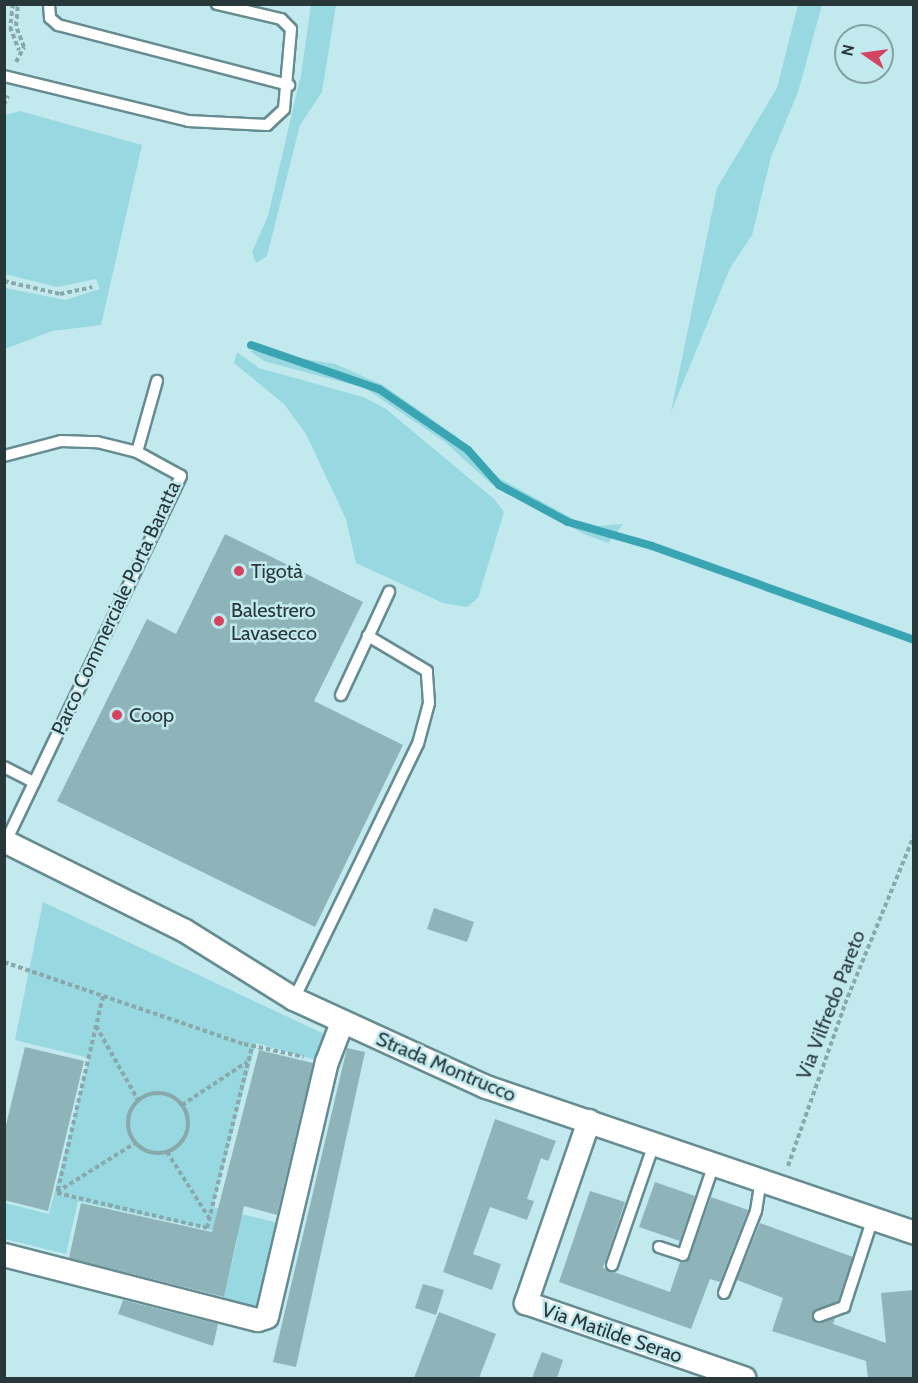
<!DOCTYPE html>
<meta charset="utf-8">
<style>
body{margin:0}
#map{position:relative;width:918px;height:1383px;overflow:hidden;background:#c1e9ee;font-family:Cabin,sans-serif}
div>[style]{position:absolute}
[style*='--x']{left:calc(var(--x)*1px);top:calc(var(--y)*1px);width:calc(var(--w)*1px);rotate:calc(var(--a)*1deg)}
.green>*{inset:0;background:#97d8e1}
.stream>*{height:8px;margin:-4px;padding:0 4px;transform-origin:4px;border-radius:4px;background:#39a4b2}
.building>*{inset:0;background:#8eb4ba}
.path>*{height:4px;margin-top:-2px;transform-origin:0;background:repeating-linear-gradient(90deg,#89a8ac 0 4.5px,transparent 0 7.5px)}
.path>.ring{margin:-2px;padding:0;box-sizing:content-box;background:none;border:4px solid #89a8ac;border-radius:50%}
.roads{filter:drop-shadow(2px 0 #668c91) drop-shadow(-2px 0 #668c91) drop-shadow(0 2px #668c91) drop-shadow(0 -2px #668c91)}
.lane>*{height:10px;margin:-5px;padding:0 5px;transform-origin:5px;border-radius:5px;background:#fff}
.street>*{height:22px;margin:-11px;padding:0 11px;transform-origin:11px;border-radius:11px;background:#fff}
.dots>*{width:16px;height:16px;translate:-50% -50%;box-sizing:border-box;border:3px solid #c1e9ee;border-radius:50%}
span{translate:-50% -50%;white-space:nowrap;text-align:center;line-height:1.15;-webkit-text-stroke:5px #c1e9ee;paint-order:stroke}
.poi-label{font-size:20px;color:#28383a}
.left{translate:0 -50%;text-align:left}
.street-label{font-size:20px;color:#28383a}
.frame{position:absolute;inset:0;border:6px solid #28383a;pointer-events:none}
.north{position:absolute;left:834px;top:24px;width:60px;height:60px;box-sizing:border-box;background:#c1e9ee;border:2px solid #84a2a6;border-radius:50%;rotate:283deg;font-size:16px;font-weight:700;line-height:24px;text-align:center;color:#28383a}
.north::after{content:'';display:block;margin:auto;width:21px;height:27px;background:#d44460;clip-path:polygon(50% 0,100% 100%,50% 72%,0 100%)}
</style>
<div id="map">
<div class="green">
<div style="clip-path:polygon(311px 5px,336px 5px,322px 92px,300px 125px,267px 256px,256px 263px,252px 252px,268px 216px,301px 75px)"></div>
<div style="clip-path:polygon(798px 5px,822px 5px,798px 92px,771px 157px,752px 235px,730px 268px,671px 412px,717px 188px,777px 88px)"></div>
<div style="clip-path:polygon(20px 111px,142px 145px,101px 325px,52px 331px,5px 349px,5px 288px,65px 300px,100px 289px,96px 279px,57px 287px,5px 274px,5px 115px)"></div>
<div style="clip-path:polygon(249px 350px,335px 364px,383px 385px,456px 436px,499px 478px,575px 520px,599px 526px,623px 524px,608px 543px,584px 534px,490px 483px,445px 442px,365px 388px,264px 361px)"></div>
<div style="clip-path:polygon(237px 352px,259px 368px,363px 397px,386px 409px,494px 499px,504px 512px,478px 598px,467px 607px,443px 603px,356px 563px,346px 519px,306px 434px,284px 404px,234px 363px)"></div>
<div style="clip-path:polygon(43px 902px,324px 1034px,316px 1060px,256px 1043px,213px 1207px,279px 1223px,258px 1310px,223px 1302px,238px 1236px,78px 1201px,66px 1254px,5px 1239px,5px 1203px,49px 1214px,89px 1058px,15px 1040px)"></div>
</div>
<div class="stream">
<div style="--x:251;--y:345;--w:135;--a:19"></div>
<div style="--x:379;--y:389;--w:108;--a:34.4"></div>
<div style="--x:468;--y:450;--w:47;--a:48.5"></div>
<div style="--x:499;--y:485;--w:78;--a:28.2"></div>
<div style="--x:568;--y:522;--w:87;--a:15.9"></div>
<div style="--x:652;--y:546;--w:278;--a:19.7"></div>
</div>
<div class="building">
<div style="clip-path:polygon(225px 534px,363px 602px,314px 701px,403px 745px,315px 927px,57px 801px,147px 619px,176px 634px)"></div>
<div style="clip-path:polygon(434px 908px,474px 922px,467px 942px,427px 929px)"></div>
<div style="clip-path:polygon(25px 1047px,84px 1061px,48px 1211px,4px 1200px,4px 1133px)"></div>
<div style="clip-path:polygon(347px 1048px,365px 1052px,296px 1367px,273px 1362px)"></div>
<div style="clip-path:polygon(259px 1050px,313px 1063px,277px 1215px,244px 1206px,224px 1297px,69px 1258px,81px 1203px,212px 1232px)"></div>
<div style="clip-path:polygon(495px 1119px,556px 1141px,548px 1161px,541px 1158px,527px 1199px,534px 1201px,527px 1220px,490px 1207px,473px 1254px,501px 1264px,492px 1290px,443px 1272px)"></div>
<div style="clip-path:polygon(655px 1182px,695px 1196px,680px 1241px,639px 1227px)"></div>
<div style="clip-path:polygon(590px 1191px,625px 1202px,603px 1268px,670px 1292px,680px 1262px,690px 1257px,711px 1197px,748px 1210px,720px 1282px,710px 1279px,691px 1329px,559px 1282px)"></div>
<div style="clip-path:polygon(760px 1223px,853px 1257px,838px 1301px,813px 1312px,817px 1323px,835px 1318px,833px 1324px,886px 1343px,881px 1293px,914px 1290px,914px 1378px,868px 1378px,866px 1361px,772px 1331px,783px 1298px,737px 1280px)"></div>
<div style="clip-path:polygon(423px 1284px,444px 1290px,436px 1315px,415px 1308px)"></div>
<div style="clip-path:polygon(123px 1300px,218px 1324px,213px 1346px,118px 1314px)"></div>
<div style="clip-path:polygon(439px 1312px,496px 1334px,479px 1378px,414px 1378px)"></div>
<div style="clip-path:polygon(542px 1352px,563px 1360px,557px 1378px,532px 1378px)"></div>
</div>
<div class="path">
<div style="--x:13;--y:4;--w:23;--a:97"></div>
<div style="--x:10;--y:27;--w:25;--a:69"></div>
<div style="--x:16;--y:62;--w:17;--a:-62"></div>
<div style="--x:24;--y:47;--w:22;--a:-111"></div>
<div style="--x:16;--y:26;--w:22;--a:-85"></div>
<div style="--x:4;--y:105;--w:10;--a:-66"></div>
<div style="--x:4;--y:281;--w:57;--a:13.1"></div>
<div style="--x:60;--y:294;--w:33;--a:-12"></div>
<div style="--x:4;--y:962;--w:254;--a:18.9"></div>
<div style="--x:244;--y:1044;--w:61;--a:12.2"></div>
<div style="--x:103;--y:996;--w:202;--a:103.1"></div>
<div style="--x:57;--y:1193;--w:154;--a:13.1"></div>
<div style="--x:207;--y:1228;--w:187;--a:-76.1"></div>
<div style="--x:96;--y:1026;--w:85;--a:60.4"></div>
<div class="ring" style="left:128px;top:1093px;width:56px;height:56px"></div>
<div style="--x:182;--y:1105;--w:78;--a:-33.5"></div>
<div style="--x:167;--y:1152;--w:78;--a:57.5"></div>
<div style="--x:788;--y:1166;--w:172;--a:-70.6"></div>
<div style="--x:845;--y:1004;--w:182;--a:-67.7"></div>
<div style="--x:57;--y:1192;--w:92;--a:-32.1"></div>
</div>
<div class="roads">
<div class="lane">
<div style="--x:49;--y:4;--w:14;--a:86"></div>
<div style="--x:50;--y:18;--w:11;--a:41"></div>
<div style="--x:58;--y:25;--w:239;--a:14.6"></div>
<div style="--x:4;--y:76;--w:189;--a:13.7"></div>
<div style="--x:188;--y:121;--w:79;--a:2.9"></div>
<div style="--x:267;--y:125;--w:23;--a:-43"></div>
<div style="--x:284;--y:109;--w:80;--a:-85"></div>
<div style="--x:291;--y:29;--w:14;--a:-135"></div>
<div style="--x:281;--y:19;--w:66;--a:-166.8"></div>
<div style="--x:137;--y:452;--w:74;--a:-74.3"></div>
<div style="--x:4;--y:456;--w:59;--a:-14.7"></div>
<div style="--x:61;--y:441;--w:36;--a:2"></div>
<div style="--x:97;--y:442;--w:41;--a:14"></div>
<div style="--x:137;--y:452;--w:50;--a:28.6"></div>
<div style="--x:181;--y:476;--w:405;--a:115.6"></div>
<div style="--x:341;--y:695;--w:114;--a:-65"></div>
<div style="--x:4;--y:767;--w:34;--a:27"></div>
<div style="--x:294;--y:999;--w:284;--a:-64.1"></div>
<div style="--x:418;--y:744;--w:42;--a:-75"></div>
<div style="--x:429;--y:703;--w:32;--a:-94"></div>
<div style="--x:427;--y:671;--w:69;--a:-149.3"></div>
<div style="--x:659;--y:1247;--w:25;--a:18"></div>
<div style="--x:683;--y:1255;--w:96;--a:-71.2"></div>
<div style="--x:612;--y:1265;--w:128;--a:-70.9"></div>
<div style="--x:724;--y:1293;--w:88;--a:-68.7"></div>
<div style="--x:756;--y:1211;--w:31;--a:-81"></div>
<div style="--x:819;--y:1316;--w:27;--a:-20"></div>
<div style="--x:844;--y:1307;--w:94;--a:-72"></div>
</div>
<div class="street">
<div style="--x:4;--y:841;--w:202;--a:26.4"></div>
<div style="--x:185;--y:931;--w:128;--a:32"></div>
<div style="--x:294;--y:999;--w:211;--a:24.6"></div>
<div style="--x:486;--y:1087;--w:452;--a:18.8"></div>
<div style="--x:589;--y:1121;--w:193;--a:109.1"></div>
<div style="--x:526;--y:1303;--w:231;--a:19"></div>
<div style="--x:4;--y:1255;--w:262;--a:14.4"></div>
<div style="--x:258;--y:1320;--w:9;--a:-18"></div>
<div style="--x:267;--y:1317;--w:262;--a:-76.8"></div>
<div style="--x:327;--y:1062;--w:42;--a:-69"></div>
</div>
</div>
<div class="dots">
<div style="left:239px;top:571px;background:#d44460"></div>
<div style="left:219px;top:621px;background:#d44460"></div>
<div style="left:117px;top:715px;background:#d44460"></div>
</div>
<div class="poi-label">
<span class="left" style="left:251px;top:571px">Tigotà</span>
<span class="left" style="left:231px;top:622px">Balestrero<br>Lavasecco</span>
<span class="left" style="left:129px;top:715px">Coop</span>
</div>
<div class="street-label">
<span style="left:116px;top:608px;rotate:-65deg">Parco Commerciale Porta Baratta</span>
<span style="left:831px;top:1005px;rotate:-69deg">Via Vilfredo Pareto</span>
<span style="left:446px;top:1067px;rotate:23deg">Strada Montrucco</span>
<span style="left:612px;top:1333px;rotate:19deg">Via Matilde Serao</span>
</div>
<div class="frame"></div>
<div class="north">N</div>
</div>
